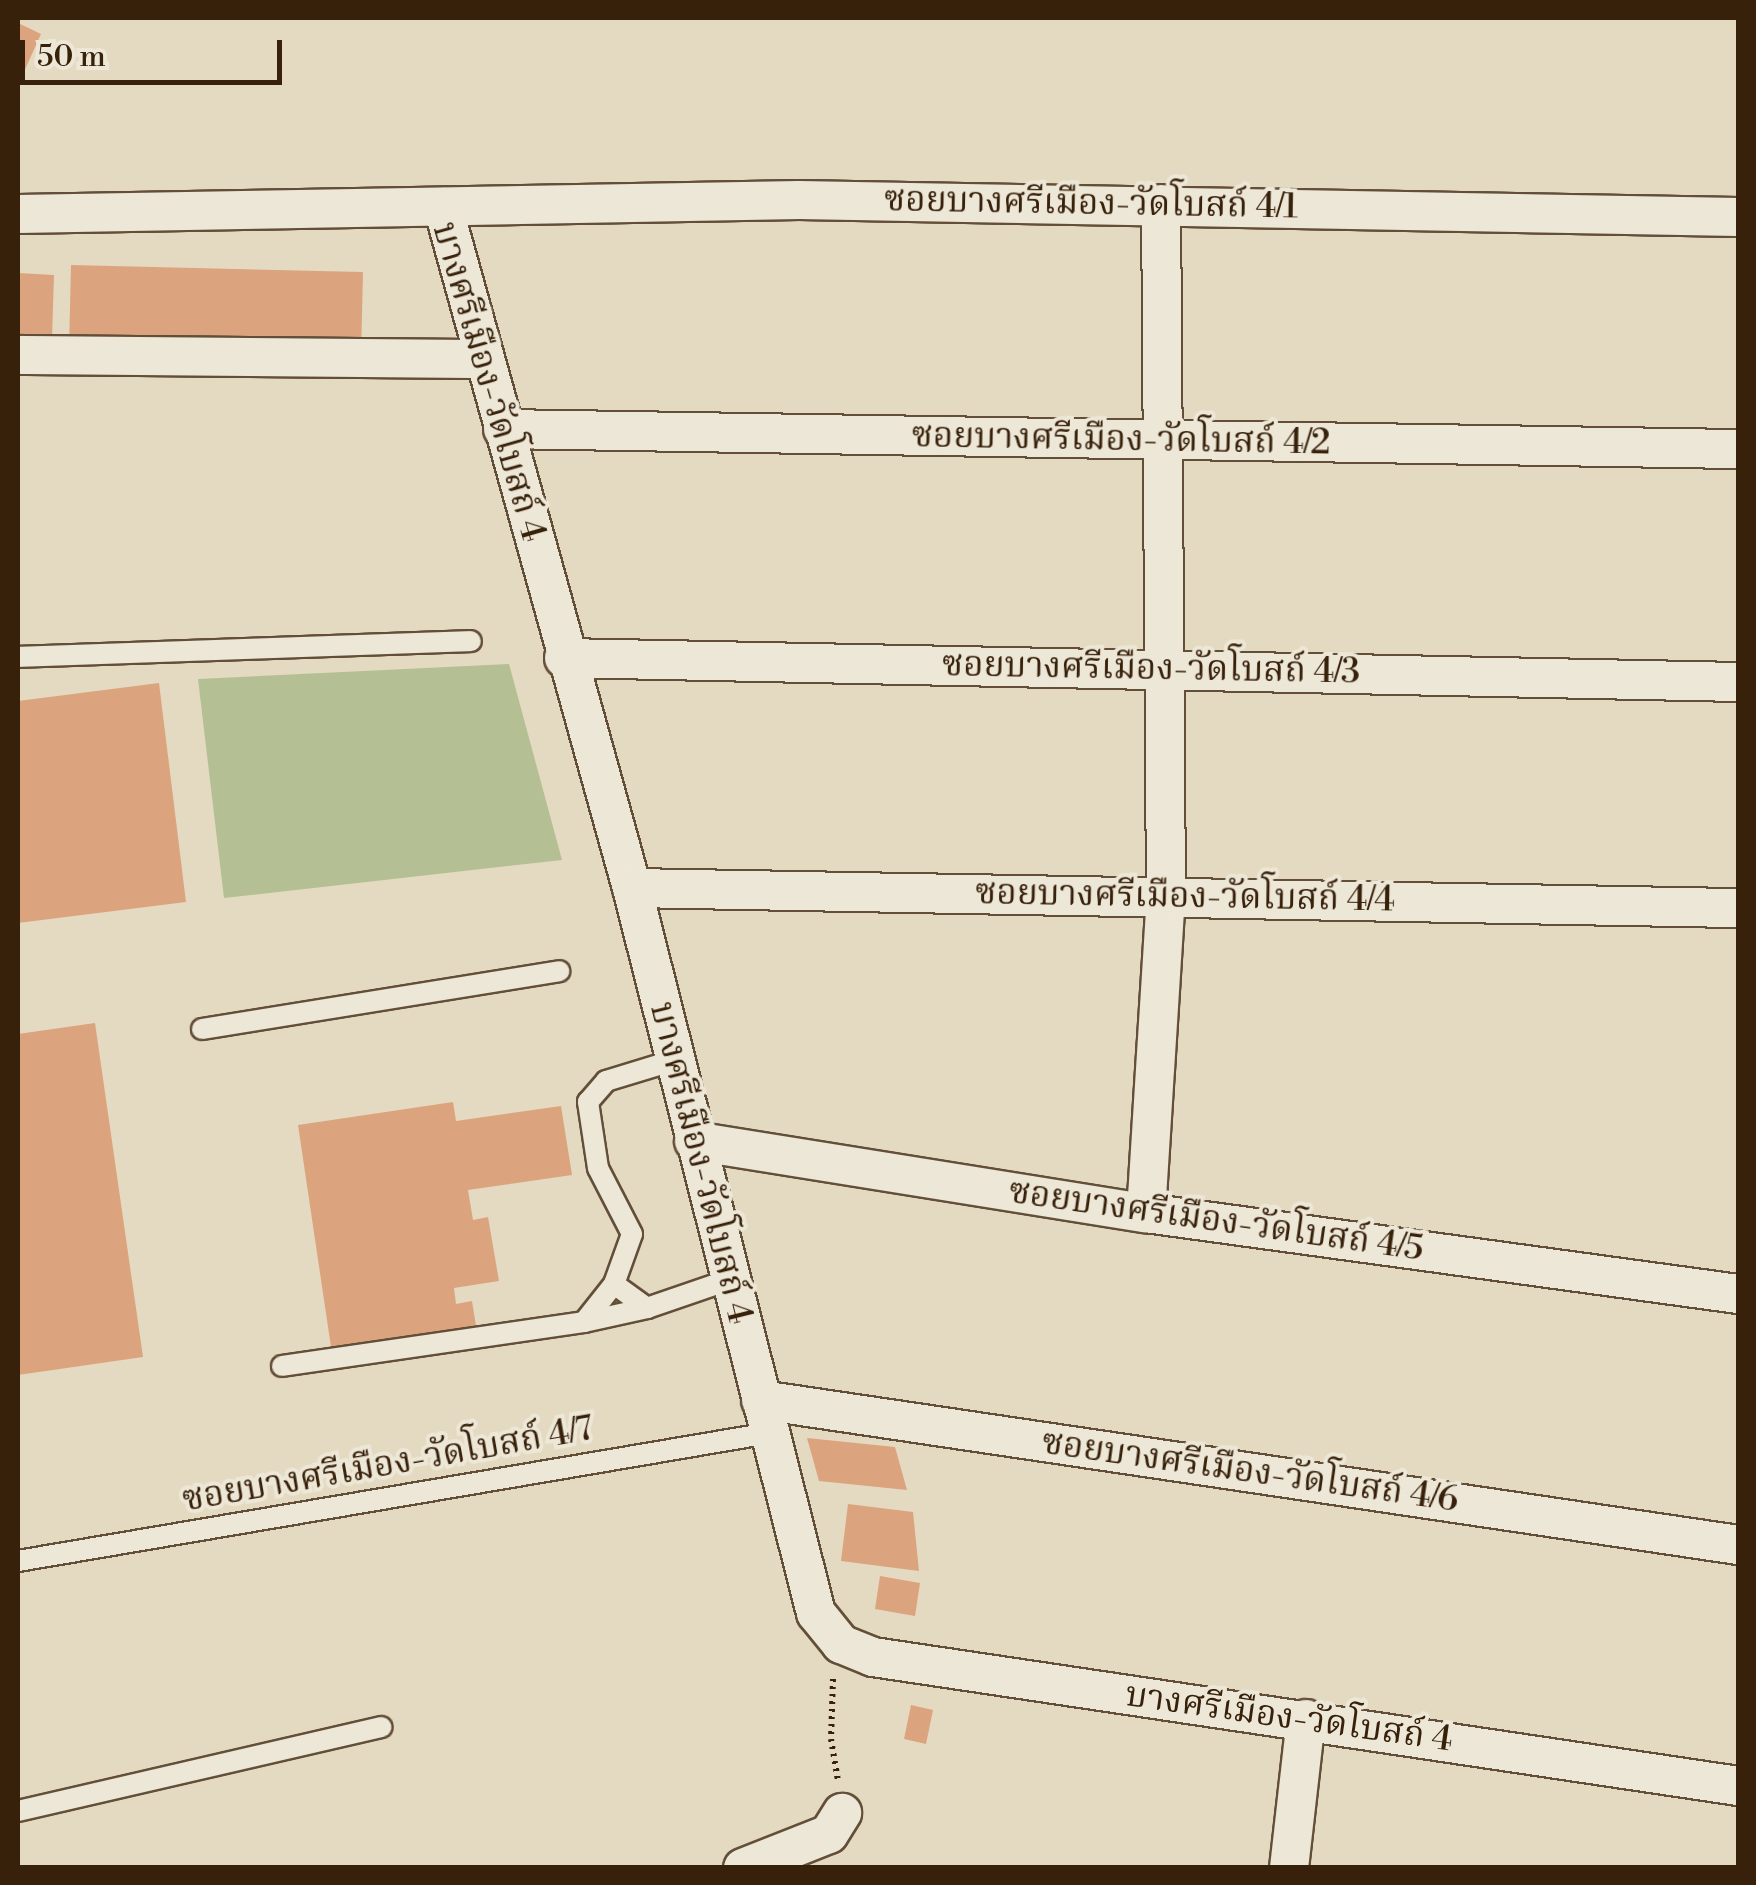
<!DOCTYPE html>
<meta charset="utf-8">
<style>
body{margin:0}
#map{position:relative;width:1756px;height:1885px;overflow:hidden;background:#e4dac1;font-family:"Libre Bodoni","Noto Serif Thai",serif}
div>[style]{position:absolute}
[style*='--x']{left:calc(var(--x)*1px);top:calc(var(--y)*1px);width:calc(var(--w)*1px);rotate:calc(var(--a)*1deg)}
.green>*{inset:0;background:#b4c093}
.building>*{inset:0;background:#dba47e}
.path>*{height:6px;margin-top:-3px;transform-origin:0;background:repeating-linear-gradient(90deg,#38210b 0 2.5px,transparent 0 7.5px)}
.roads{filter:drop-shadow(2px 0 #634f38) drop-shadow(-2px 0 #634f38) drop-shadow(0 2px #634f38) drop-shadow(0 -2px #634f38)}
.lane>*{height:20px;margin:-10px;padding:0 10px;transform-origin:10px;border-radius:10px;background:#ede7d7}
.street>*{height:38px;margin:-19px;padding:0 19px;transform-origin:19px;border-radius:19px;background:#ede7d7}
span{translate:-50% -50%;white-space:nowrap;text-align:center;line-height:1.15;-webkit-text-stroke:8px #ede7d7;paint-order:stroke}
.street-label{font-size:35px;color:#38210b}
.frame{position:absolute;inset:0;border:20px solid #38210b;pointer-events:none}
.scale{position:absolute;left:20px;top:40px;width:262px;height:45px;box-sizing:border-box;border:5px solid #38210b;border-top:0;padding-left:12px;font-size:30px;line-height:35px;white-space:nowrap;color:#38210b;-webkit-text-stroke:8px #ede7d7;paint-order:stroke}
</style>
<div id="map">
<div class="green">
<div style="clip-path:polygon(509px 664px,562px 860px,224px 898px,198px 679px)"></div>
</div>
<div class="building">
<div style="clip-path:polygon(18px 23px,41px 34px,18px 85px)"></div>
<div style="clip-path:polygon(71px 265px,363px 272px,361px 356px,69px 349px)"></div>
<div style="clip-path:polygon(18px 273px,54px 275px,52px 338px,18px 337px)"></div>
<div style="clip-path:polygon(159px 683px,186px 902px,18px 923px,18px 701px)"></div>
<div style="clip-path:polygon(95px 1023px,143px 1357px,18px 1375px,18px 1034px)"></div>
<div style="clip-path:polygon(453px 1102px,456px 1121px,561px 1106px,572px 1175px,468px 1190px,473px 1220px,488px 1217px,499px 1281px,454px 1288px,456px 1304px,472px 1301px,476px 1326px,331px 1347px,298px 1125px)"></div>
<div style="clip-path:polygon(807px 1438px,895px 1447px,907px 1490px,819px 1481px)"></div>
<div style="clip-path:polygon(848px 1504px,913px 1512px,919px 1571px,841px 1561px)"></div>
<div style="clip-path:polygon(880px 1576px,920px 1583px,915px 1616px,875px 1609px)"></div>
<div style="clip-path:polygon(911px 1705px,933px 1710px,926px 1744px,904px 1739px)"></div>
</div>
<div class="path">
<div style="--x:833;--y:1679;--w:60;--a:91.9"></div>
<div style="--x:831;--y:1739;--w:43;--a:80.5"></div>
</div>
<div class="roads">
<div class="lane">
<div style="--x:18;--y:657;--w:453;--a:-2"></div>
<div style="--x:202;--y:1029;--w:362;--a:-9.2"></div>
<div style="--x:614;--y:1284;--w:41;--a:36"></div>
<div style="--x:647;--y:1308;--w:87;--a:-18.9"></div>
<div style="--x:584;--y:1322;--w:65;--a:-12.5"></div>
<div style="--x:282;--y:1366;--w:305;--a:-8.3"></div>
<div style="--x:584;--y:1322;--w:48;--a:-51.7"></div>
<div style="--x:614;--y:1284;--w:53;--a:-70.2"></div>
<div style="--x:632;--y:1234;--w:74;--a:-117.3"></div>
<div style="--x:598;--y:1168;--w:67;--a:-98.6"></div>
<div style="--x:588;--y:1102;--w:28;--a:-49"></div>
<div style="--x:606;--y:1081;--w:69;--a:-16.9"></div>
<div style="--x:18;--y:1561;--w:762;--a:-9.67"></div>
<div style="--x:18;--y:1811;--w:373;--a:-13"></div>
</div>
<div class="street">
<div style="--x:443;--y:207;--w:707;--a:74.49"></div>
<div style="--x:632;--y:888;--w:748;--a:75.76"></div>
<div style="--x:816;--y:1613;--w:40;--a:51"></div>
<div style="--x:841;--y:1644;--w:35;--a:22"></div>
<div style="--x:873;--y:1657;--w:875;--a:8.48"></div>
<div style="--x:18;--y:214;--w:781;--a:-1.03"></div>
<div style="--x:799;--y:200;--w:939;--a:1.04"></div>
<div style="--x:18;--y:355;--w:463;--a:0.5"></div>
<div style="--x:503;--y:429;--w:1235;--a:0.93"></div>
<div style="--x:564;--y:658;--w:1174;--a:1.17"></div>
<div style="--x:632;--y:888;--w:1106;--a:1.04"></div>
<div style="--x:694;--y:1141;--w:458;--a:9.1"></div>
<div style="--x:1146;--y:1213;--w:598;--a:7.79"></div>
<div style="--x:1146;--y:1213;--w:318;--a:-86.4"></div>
<div style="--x:1166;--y:896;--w:692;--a:-90.41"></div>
<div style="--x:761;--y:1400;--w:988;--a:8.44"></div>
<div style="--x:743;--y:1868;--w:92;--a:-21.6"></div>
<div style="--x:829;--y:1834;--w:25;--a:-58"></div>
<div style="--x:1289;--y:1868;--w:150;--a:-83.5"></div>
</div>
</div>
<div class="street-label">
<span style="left:1091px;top:204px;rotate:1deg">ซอยบางศรีเมือง-วัดโบสถ์ 4/1</span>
<span style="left:488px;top:382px;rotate:74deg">บางศรีเมือง-วัดโบสถ์ 4</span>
<span style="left:1121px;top:440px;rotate:1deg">ซอยบางศรีเมือง-วัดโบสถ์ 4/2</span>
<span style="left:1151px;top:669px;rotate:1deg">ซอยบางศรีเมือง-วัดโบสถ์ 4/3</span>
<span style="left:1185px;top:897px;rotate:1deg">ซอยบางศรีเมือง-วัดโบสถ์ 4/4</span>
<span style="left:700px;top:1163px;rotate:76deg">บางศรีเมือง-วัดโบสถ์ 4</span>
<span style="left:1216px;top:1221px;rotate:8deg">ซอยบางศรีเมือง-วัดโบสถ์ 4/5</span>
<span style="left:388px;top:1465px;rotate:-10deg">ซอยบางศรีเมือง-วัดโบสถ์ 4/7</span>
<span style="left:1250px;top:1472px;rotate:8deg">ซอยบางศรีเมือง-วัดโบสถ์ 4/6</span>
<span style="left:1289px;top:1718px;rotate:8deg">บางศรีเมือง-วัดโบสถ์ 4</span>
</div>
<div class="frame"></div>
<div class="scale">50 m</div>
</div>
